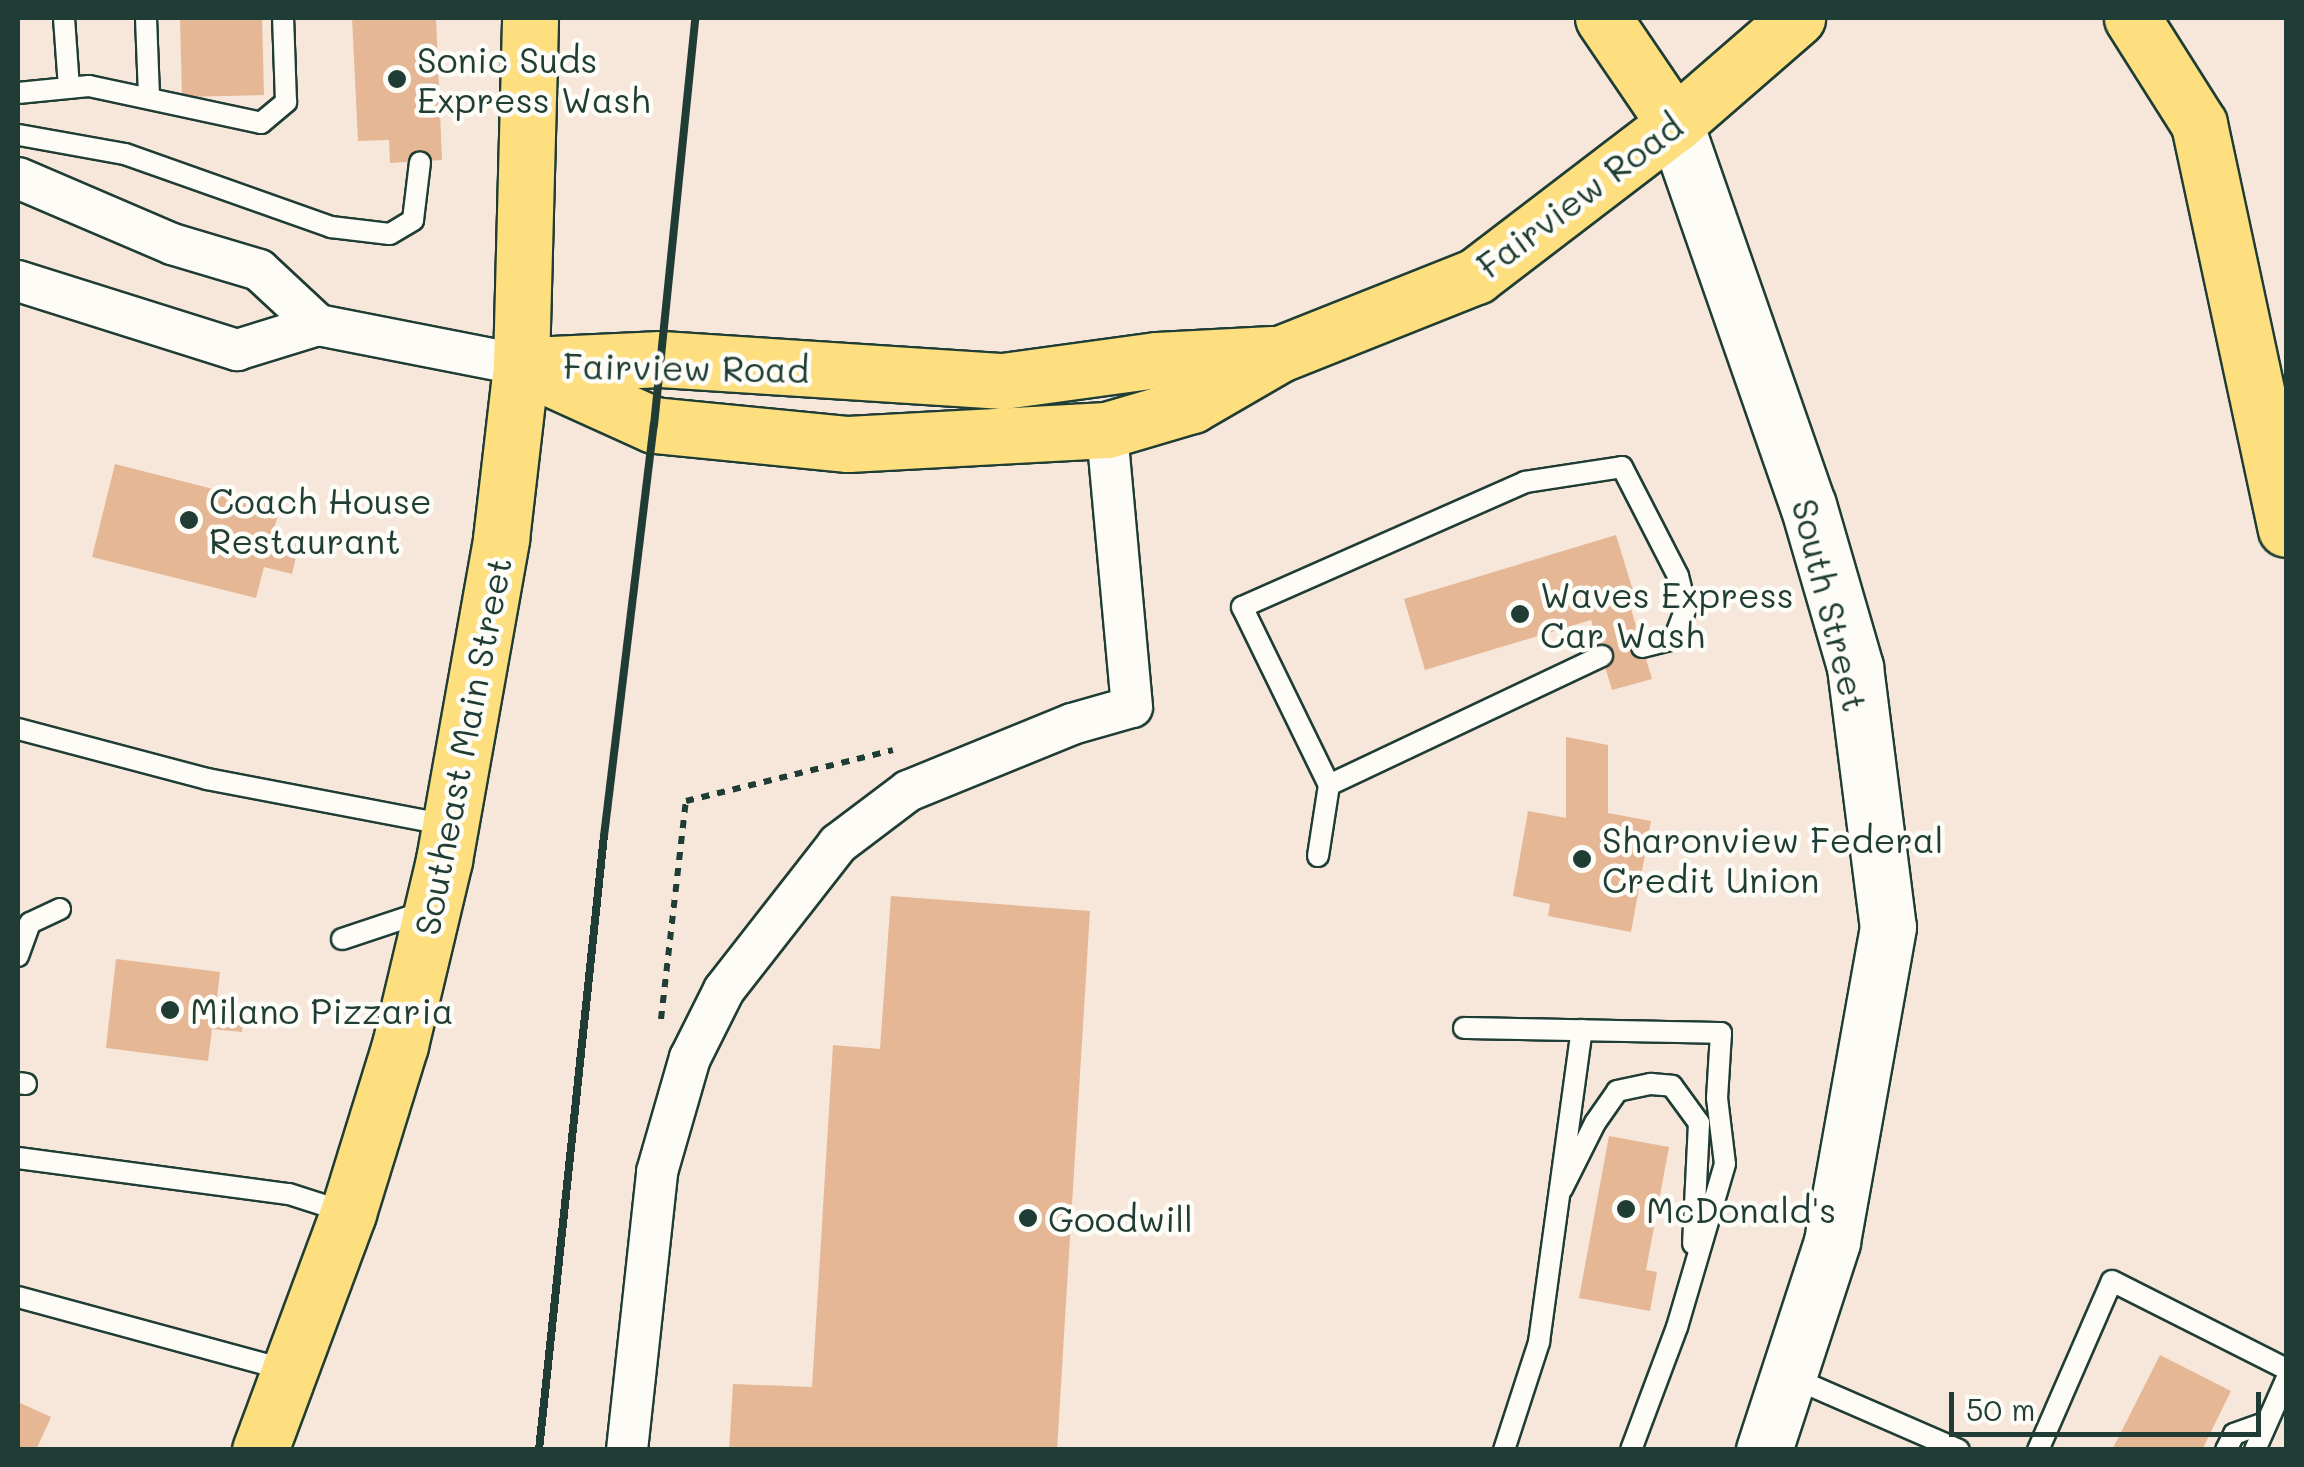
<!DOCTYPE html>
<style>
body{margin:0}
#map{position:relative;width:2304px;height:1467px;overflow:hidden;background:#f6e7da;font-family:Mali,sans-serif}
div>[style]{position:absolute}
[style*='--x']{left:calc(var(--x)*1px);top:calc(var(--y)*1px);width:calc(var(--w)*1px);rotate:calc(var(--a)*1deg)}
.building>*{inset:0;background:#e5b795}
.path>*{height:6px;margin-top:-3px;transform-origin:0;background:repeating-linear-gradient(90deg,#1f3d34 0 8px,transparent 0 16px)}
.roads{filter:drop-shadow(2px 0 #1f3d34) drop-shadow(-2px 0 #1f3d34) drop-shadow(0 2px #1f3d34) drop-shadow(0 -2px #1f3d34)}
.lane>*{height:20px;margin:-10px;padding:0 10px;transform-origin:10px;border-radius:10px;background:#fdfcf7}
.street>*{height:40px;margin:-20px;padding:0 20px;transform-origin:20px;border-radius:20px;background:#fdfcf7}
.secondary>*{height:55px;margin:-27.5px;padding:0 27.5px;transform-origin:27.5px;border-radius:27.5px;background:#fdfcf7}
.primary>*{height:55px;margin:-27.5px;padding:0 27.5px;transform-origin:27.5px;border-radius:27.5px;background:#fedf80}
.highway>*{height:55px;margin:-27.5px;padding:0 27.5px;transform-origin:27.5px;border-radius:27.5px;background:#fedf80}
.rail>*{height:8px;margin:-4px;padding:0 4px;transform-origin:4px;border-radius:4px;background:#1f3d34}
.dots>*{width:28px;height:28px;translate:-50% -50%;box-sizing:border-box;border:5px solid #fdfcf7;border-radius:50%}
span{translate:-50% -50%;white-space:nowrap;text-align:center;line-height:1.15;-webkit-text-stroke:9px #fdfcf7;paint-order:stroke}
.poi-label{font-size:35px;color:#1f3d34}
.left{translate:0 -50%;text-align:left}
.street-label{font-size:35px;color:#1f3d34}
.frame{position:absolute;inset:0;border:20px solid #1f3d34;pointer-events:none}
.scale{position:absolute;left:1949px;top:1392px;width:312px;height:45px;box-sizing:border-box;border:5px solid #1f3d34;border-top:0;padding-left:12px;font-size:30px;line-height:35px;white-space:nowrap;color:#1f3d34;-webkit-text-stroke:8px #fdfcf7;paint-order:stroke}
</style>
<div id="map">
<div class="building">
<div style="clip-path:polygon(180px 18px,262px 18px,264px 95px,182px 97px)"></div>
<div style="clip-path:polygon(352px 18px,436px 18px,442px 160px,390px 163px,389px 140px,358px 141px)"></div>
<div style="clip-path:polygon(115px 464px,280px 506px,273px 534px,300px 540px,292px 574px,264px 567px,256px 598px,92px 557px)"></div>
<div style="clip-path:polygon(1616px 535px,1638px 607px,1631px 609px,1652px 679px,1612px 690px,1591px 620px,1425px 670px,1404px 599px)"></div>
<div style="clip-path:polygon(1566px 737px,1608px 745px,1608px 813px,1651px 821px,1631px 932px,1548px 916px,1550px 904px,1513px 896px,1528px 811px,1566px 818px)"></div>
<div style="clip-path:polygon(891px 896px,1090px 911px,1057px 1450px,729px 1450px,733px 1384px,812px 1387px,833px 1045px,880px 1049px)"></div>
<div style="clip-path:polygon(116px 959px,220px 972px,216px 1008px,244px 1011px,242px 1032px,212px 1029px,208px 1061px,106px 1048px)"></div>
<div style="clip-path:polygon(1609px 1136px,1669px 1147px,1646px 1270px,1657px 1272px,1650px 1311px,1579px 1298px)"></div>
<div style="clip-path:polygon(2160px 1355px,2231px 1391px,2202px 1450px,2112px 1450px)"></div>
<div style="clip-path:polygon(18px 1402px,51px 1417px,36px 1450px,18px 1450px)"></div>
</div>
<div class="path">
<div style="--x:661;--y:1019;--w:219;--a:-83.5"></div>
<div style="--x:686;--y:801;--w:213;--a:-13.8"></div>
</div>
<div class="roads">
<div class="lane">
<div style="--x:64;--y:18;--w:70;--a:85.9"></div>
<div style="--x:146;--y:18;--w:79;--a:87.8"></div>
<div style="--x:18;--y:93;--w:71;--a:-5.6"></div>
<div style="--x:89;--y:86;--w:176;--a:12.1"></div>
<div style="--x:261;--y:123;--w:33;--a:-40"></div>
<div style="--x:286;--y:102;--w:84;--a:-92"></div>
<div style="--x:19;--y:135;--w:108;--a:10.2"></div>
<div style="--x:125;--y:154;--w:219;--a:19.5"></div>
<div style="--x:331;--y:227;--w:59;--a:6.8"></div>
<div style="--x:390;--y:234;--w:27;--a:-31"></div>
<div style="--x:413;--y:220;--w:58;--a:-83.1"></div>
<div style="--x:18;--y:729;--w:196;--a:14.8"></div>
<div style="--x:207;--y:779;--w:246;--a:10.8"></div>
<div style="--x:1329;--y:785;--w:302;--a:-25.3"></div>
<div style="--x:1318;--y:856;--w:72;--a:-81.2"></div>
<div style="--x:1329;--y:785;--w:198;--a:-116"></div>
<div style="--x:1242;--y:607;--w:309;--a:-23.8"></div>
<div style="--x:1525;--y:482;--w:98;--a:-8.8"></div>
<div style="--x:1622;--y:467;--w:123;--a:62.8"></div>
<div style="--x:1678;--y:576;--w:33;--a:76"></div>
<div style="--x:1686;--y:608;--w:33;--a:111"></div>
<div style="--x:1674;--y:639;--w:33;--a:166"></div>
<div style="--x:342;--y:939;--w:89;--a:-18.4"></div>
<div style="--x:18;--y:956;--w:35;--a:-70"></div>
<div style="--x:30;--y:923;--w:33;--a:-25"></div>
<div style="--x:1464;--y:1028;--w:257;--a:1.1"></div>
<div style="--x:1721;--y:1033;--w:65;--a:93.5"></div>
<div style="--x:1717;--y:1098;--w:66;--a:83.1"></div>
<div style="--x:1725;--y:1164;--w:170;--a:106.4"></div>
<div style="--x:1677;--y:1327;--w:131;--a:110.5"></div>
<div style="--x:18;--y:1083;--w:8;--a:7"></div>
<div style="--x:18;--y:1158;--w:273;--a:7.6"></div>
<div style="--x:289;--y:1194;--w:59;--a:17.8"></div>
<div style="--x:1562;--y:1189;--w:74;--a:-63.4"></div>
<div style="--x:1595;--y:1123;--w:39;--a:-55"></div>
<div style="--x:1617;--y:1091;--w:35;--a:-12"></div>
<div style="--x:1651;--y:1084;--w:21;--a:5"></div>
<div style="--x:1672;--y:1086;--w:46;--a:53.9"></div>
<div style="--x:1699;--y:1123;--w:121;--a:92.8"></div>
<div style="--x:18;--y:1297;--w:278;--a:15.2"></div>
<div style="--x:1791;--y:1377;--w:183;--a:23.5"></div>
<div style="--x:1504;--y:1450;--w:114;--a:-72"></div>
<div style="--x:1539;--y:1342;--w:315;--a:-82.2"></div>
<div style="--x:2038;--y:1450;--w:184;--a:-66.4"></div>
<div style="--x:2112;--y:1281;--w:195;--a:26.8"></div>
<div style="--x:2226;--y:1450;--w:18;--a:-63"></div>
<div style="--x:2234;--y:1434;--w:35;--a:-20"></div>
<div style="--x:2255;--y:1450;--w:77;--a:-66.1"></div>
</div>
<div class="street">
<div style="--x:18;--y:178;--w:168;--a:23.2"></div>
<div style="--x:172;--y:244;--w:91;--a:16.6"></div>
<div style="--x:259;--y:270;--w:81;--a:43"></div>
<div style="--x:18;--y:281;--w:230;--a:17.5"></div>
<div style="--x:237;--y:350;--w:85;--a:-17.2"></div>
<div style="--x:318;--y:325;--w:207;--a:11.1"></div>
<div style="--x:627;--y:1450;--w:280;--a:-83.8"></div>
<div style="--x:657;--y:1172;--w:119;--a:-73.9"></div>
<div style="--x:690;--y:1058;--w:76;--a:-63.4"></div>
<div style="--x:724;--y:990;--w:185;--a:-52"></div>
<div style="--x:838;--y:844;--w:88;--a:-37.1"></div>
<div style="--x:908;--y:791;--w:177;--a:-22.2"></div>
<div style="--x:1072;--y:724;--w:62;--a:-15.8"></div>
<div style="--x:1132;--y:707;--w:278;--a:-95.2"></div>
</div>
<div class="secondary">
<div style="--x:1675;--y:124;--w:404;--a:70.8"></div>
<div style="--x:1808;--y:505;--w:169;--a:73.8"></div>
<div style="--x:1855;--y:667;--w:262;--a:82.8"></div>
<div style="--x:1888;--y:927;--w:320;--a:100.1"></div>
<div style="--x:1832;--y:1242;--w:219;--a:108.1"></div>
</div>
<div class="primary">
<div style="--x:521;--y:365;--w:146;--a:24.3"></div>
<div style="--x:654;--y:425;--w:195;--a:5.6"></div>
<div style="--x:848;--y:444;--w:259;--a:-3.1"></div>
<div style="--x:1107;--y:430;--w:89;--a:-16.4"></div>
<div style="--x:1192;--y:405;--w:102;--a:-30.1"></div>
<div style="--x:1280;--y:354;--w:211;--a:-21.7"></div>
<div style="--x:1476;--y:276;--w:250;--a:-37.4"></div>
<div style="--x:1675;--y:124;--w:162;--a:-41"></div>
<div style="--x:530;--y:365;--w:131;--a:-2.6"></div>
<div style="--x:661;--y:359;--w:343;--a:3.7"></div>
<div style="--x:1003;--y:381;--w:155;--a:-7.8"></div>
<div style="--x:1157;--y:360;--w:115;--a:-3"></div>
<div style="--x:260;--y:1450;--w:253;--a:-69.6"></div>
<div style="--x:348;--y:1213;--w:176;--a:-72.8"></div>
<div style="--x:400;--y:1045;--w:190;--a:-76.6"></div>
<div style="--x:444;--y:860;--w:326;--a:-79.9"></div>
<div style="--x:501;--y:539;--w:175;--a:-83.4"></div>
<div style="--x:521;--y:365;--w:347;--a:-88.5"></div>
</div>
<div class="highway">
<div style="--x:1603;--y:18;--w:128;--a:55.8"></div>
<div style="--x:2132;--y:18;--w:125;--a:57.7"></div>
<div style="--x:2199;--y:124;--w:414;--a:77.9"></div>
</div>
</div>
<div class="rail">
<div style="--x:539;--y:1450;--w:617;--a:-83.96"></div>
<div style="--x:604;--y:836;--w:414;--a:-83.1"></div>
<div style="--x:654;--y:425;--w:409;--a:-84.2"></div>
</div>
<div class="dots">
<div style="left:397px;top:79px;background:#1f3d34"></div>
<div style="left:189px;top:520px;background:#1f3d34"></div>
<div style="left:1520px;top:614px;background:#1f3d34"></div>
<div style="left:1582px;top:859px;background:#1f3d34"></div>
<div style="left:170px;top:1010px;background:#1f3d34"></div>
<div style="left:1626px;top:1209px;background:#1f3d34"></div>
<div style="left:1028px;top:1218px;background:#1f3d34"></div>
</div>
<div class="poi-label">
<span class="left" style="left:417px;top:79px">Sonic Suds<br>Express Wash</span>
<span class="left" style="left:209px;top:520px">Coach House<br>Restaurant</span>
<span class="left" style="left:1540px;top:614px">Waves Express<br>Car Wash</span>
<span class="left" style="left:1602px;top:859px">Sharonview Federal<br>Credit Union</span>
<span class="left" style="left:190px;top:1010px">Milano Pizzaria</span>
<span class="left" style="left:1646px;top:1209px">McDonald's</span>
<span class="left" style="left:1048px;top:1218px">Goodwill</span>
</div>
<div class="street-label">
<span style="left:1579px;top:195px;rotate:-37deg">Fairview Road</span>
<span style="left:686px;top:367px;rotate:1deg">Fairview Road</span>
<span style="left:1831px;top:605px;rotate:76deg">South Street</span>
<span style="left:462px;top:746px;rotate:-79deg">Southeast Main Street</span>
</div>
<div class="frame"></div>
<div class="scale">50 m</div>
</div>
